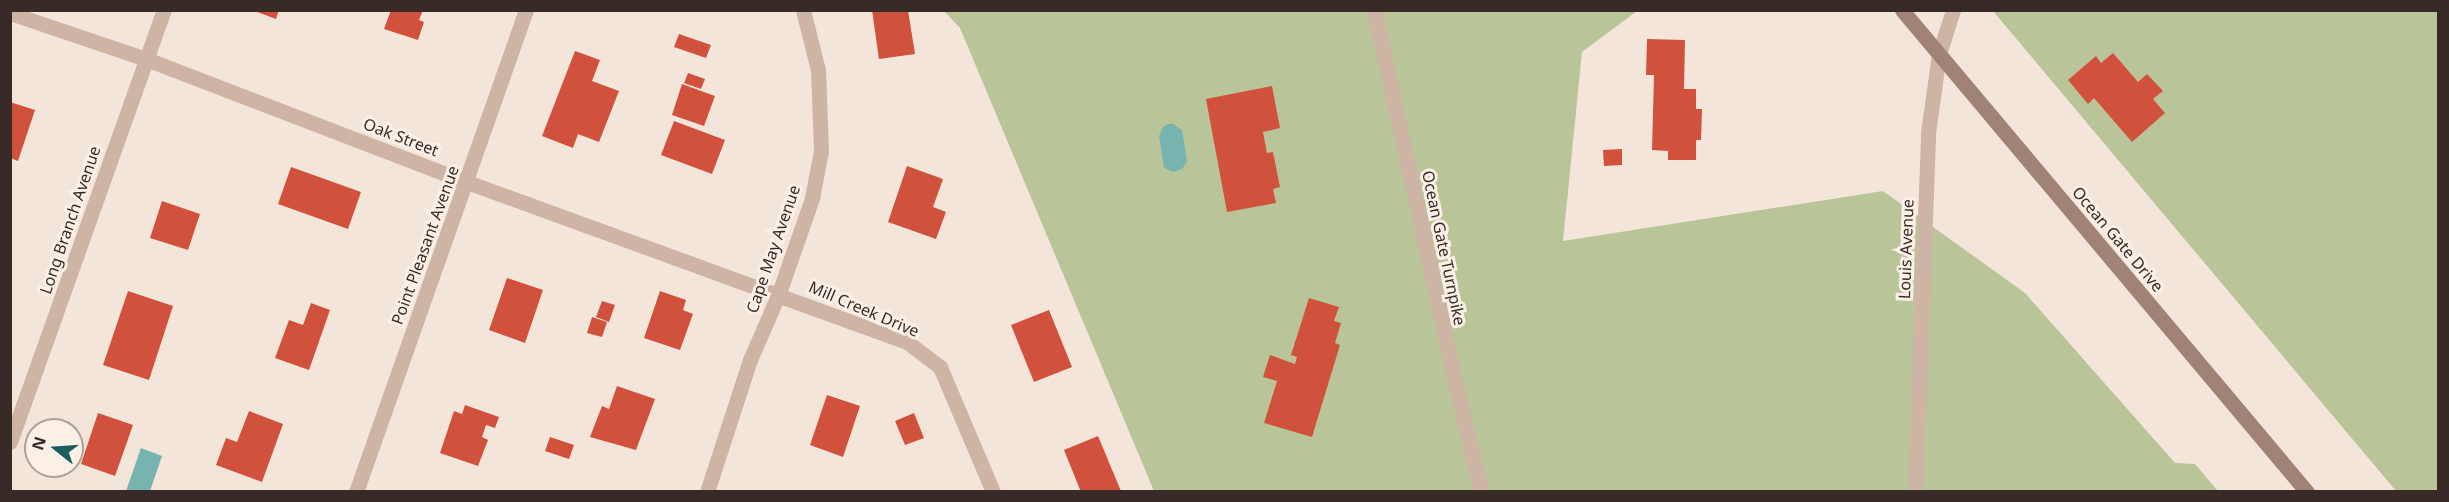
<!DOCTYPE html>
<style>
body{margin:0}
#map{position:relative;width:2449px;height:502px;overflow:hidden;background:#f4e5da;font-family:"Noto Sans",sans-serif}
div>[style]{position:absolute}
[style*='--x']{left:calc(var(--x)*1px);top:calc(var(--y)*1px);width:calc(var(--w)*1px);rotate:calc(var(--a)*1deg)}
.green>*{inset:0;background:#bac499}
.water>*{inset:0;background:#77b4b0}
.building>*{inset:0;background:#d1523c}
.street>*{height:15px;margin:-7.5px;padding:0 7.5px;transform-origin:7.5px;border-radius:7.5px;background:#cdb4a5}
.secondary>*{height:15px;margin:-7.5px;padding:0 7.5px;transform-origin:7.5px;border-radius:7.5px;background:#a18276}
span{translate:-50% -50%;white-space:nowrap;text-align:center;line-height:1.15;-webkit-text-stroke:6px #fbf0e7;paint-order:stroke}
.street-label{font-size:16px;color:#382b27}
.frame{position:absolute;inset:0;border:12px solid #382b27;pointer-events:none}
.north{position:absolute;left:24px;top:418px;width:60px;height:60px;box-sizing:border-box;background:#fbf0e7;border:2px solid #ada19a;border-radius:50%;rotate:287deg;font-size:16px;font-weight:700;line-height:24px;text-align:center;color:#382b27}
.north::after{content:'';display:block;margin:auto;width:21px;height:27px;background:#195d5c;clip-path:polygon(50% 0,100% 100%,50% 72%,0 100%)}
</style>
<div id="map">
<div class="green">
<div style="clip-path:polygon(944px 11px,1637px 11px,1582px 52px,1563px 241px,1883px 191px,2025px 293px,2175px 463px,2195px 464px,2218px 491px,1154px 491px,960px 28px)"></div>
<div style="clip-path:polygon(1993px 11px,2438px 11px,2438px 491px,2396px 491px)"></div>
</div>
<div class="water">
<div style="clip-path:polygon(1168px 124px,1173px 124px,1182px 130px,1187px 162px,1182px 169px,1174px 172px,1164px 168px,1159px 136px,1163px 127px)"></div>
<div style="clip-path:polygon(141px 448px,162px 456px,150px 491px,126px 491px)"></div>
</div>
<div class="building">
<div style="clip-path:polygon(252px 10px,279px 10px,276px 19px)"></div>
<div style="clip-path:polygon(391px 10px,423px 10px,419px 20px,424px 22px,418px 40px,384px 29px)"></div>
<div style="clip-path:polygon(872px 10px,908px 10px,915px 54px,879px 59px)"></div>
<div style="clip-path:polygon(679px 34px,711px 45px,706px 58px,674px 47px)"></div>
<div style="clip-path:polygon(1647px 39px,1685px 40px,1684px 89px,1696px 89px,1696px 109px,1702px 109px,1701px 140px,1696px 140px,1696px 160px,1668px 160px,1668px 151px,1652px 150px,1654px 75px,1646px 75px)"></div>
<div style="clip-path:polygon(575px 51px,600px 60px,592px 81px,619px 91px,599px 142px,578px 134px,573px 148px,542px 136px)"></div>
<div style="clip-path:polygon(2113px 53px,2138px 82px,2147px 74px,2163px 91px,2153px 99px,2165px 113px,2132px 142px,2094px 98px,2088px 104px,2068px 80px,2096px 56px,2101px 63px)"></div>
<div style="clip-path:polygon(688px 73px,705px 79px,701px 89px,684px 83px)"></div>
<div style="clip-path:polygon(682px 84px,715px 96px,704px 126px,672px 115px)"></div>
<div style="clip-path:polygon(1272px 86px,1280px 128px,1263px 132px,1267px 153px,1273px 152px,1280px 187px,1273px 189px,1276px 203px,1227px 212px,1206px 99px)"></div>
<div style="clip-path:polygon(10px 102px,35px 110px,18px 161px,10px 158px)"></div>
<div style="clip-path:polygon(674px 121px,725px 140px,712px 174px,661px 155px)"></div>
<div style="clip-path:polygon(1622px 149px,1622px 165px,1604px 166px,1603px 150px)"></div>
<div style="clip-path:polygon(907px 166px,943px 179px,933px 207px,946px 212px,936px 239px,888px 222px)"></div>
<div style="clip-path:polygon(291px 167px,361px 192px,348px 229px,278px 204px)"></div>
<div style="clip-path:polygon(162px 201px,200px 214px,188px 250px,150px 238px)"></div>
<div style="clip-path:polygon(507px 278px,543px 290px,525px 343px,489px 330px)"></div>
<div style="clip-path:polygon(128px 291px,173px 306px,149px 380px,103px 365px)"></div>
<div style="clip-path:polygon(660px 291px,686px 300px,683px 310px,693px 314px,680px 350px,644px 338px)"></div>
<div style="clip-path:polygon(1309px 298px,1339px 307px,1334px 321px,1341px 323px,1335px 343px,1340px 345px,1312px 437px,1264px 423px,1277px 381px,1263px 377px,1270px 355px,1295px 364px,1297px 357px,1291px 355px)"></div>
<div style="clip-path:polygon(602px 301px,615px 305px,609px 322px,596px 317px)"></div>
<div style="clip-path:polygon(311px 303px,330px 310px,309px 370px,275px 358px,289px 320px,303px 325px)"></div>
<div style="clip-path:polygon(1049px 310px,1072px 367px,1034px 382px,1011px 325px)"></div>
<div style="clip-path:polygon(592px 317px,607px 322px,602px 337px,587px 333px)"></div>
<div style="clip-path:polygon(617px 386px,655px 399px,636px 450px,590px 437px,602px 406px,609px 409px)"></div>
<div style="clip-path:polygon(827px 395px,860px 406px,843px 457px,810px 445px)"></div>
<div style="clip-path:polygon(465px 405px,499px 417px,495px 428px,486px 425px,482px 437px,488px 440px,478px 466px,440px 453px,454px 411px,462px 414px)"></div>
<div style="clip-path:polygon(249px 411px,283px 424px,262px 482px,216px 465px,226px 438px,237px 442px)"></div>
<div style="clip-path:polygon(98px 413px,133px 425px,115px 476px,81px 464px)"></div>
<div style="clip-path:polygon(914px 413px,924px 438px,905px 445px,895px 421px)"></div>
<div style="clip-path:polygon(1098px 436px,1121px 491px,1120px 492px,1081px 492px,1064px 450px)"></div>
<div style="clip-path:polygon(550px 437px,574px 445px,569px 459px,545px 451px)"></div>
</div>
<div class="street">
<div style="--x:1374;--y:10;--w:367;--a:77.7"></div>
<div style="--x:1452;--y:369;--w:126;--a:76.7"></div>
<div style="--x:10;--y:13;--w:144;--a:18.7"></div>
<div style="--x:146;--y:59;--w:344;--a:21"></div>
<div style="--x:467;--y:182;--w:468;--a:20"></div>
<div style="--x:907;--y:342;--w:41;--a:37.1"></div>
<div style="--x:940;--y:367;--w:136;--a:67"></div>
<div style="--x:10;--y:442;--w:459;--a:-70.4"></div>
<div style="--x:356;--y:492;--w:511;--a:-70.57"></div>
<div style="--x:707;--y:492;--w:139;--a:-72"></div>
<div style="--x:750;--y:360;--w:73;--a:-66.6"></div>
<div style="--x:779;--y:293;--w:101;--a:-70.8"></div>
<div style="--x:812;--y:198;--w:48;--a:-79.2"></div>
<div style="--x:821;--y:151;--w:81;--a:-92.1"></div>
<div style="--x:818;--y:70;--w:62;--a:-104"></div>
<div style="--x:1915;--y:492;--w:359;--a:-87.9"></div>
<div style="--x:1928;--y:133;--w:80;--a:-82.1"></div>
<div style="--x:1939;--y:54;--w:46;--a:-72.3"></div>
</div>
<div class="secondary">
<div style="--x:1902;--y:10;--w:630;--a:49.96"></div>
</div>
<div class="street-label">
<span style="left:401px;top:137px;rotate:21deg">Oak Street</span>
<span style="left:70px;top:220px;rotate:-71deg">Long Branch Avenue</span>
<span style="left:2118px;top:239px;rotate:50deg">Ocean Gate Drive</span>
<span style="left:425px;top:245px;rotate:-70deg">Point Pleasant Avenue</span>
<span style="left:1444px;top:248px;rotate:78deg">Ocean Gate Turnpike</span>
<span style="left:773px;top:249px;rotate:-71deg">Cape May Avenue</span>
<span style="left:1906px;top:249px;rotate:-88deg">Louis Avenue</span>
<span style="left:864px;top:309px;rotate:23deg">Mill Creek Drive</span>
</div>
<div class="frame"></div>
<div class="north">N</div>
</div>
